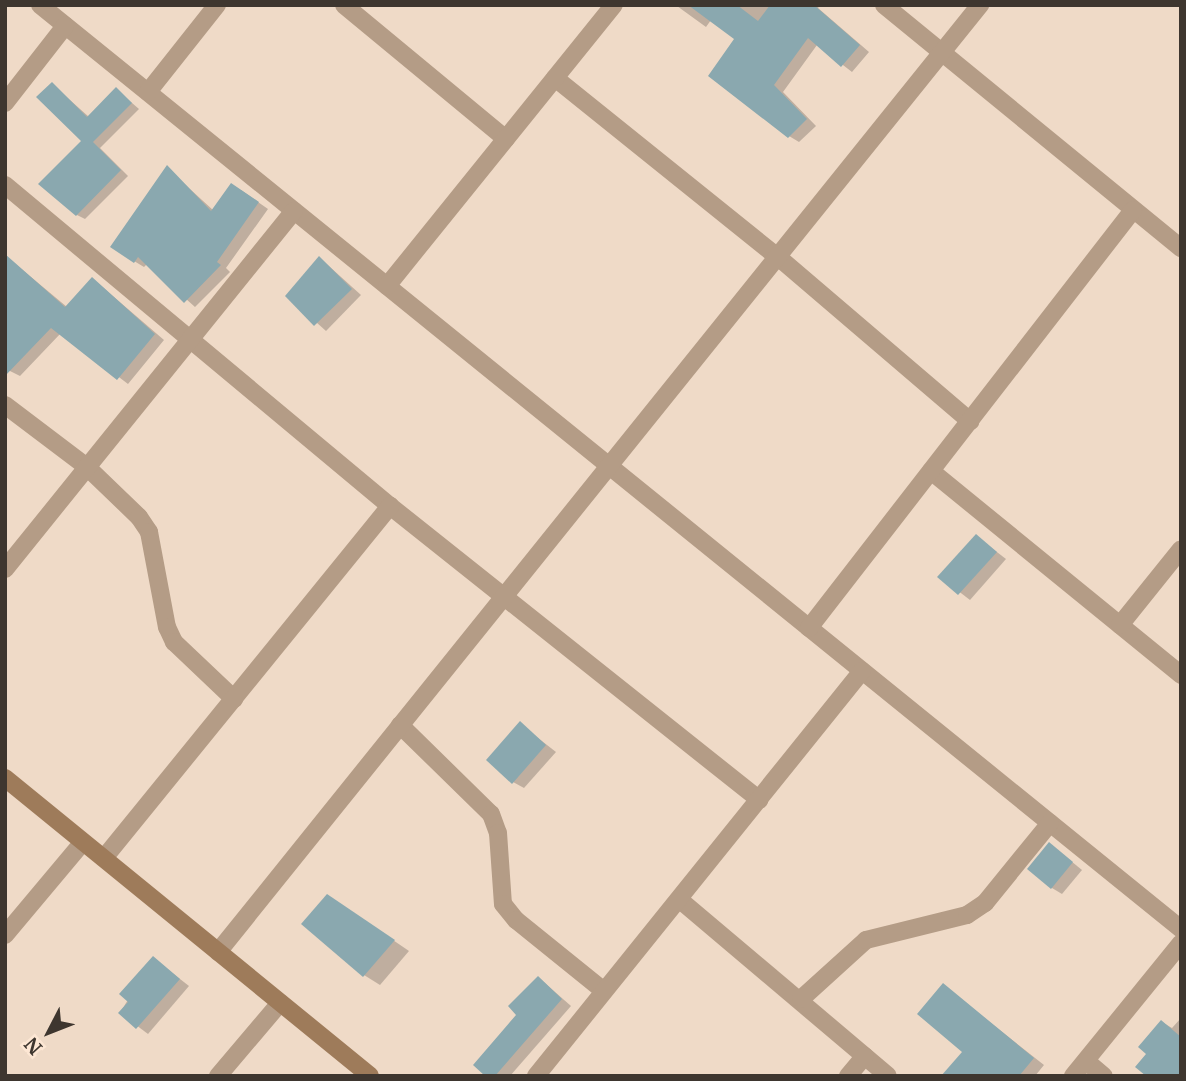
<!DOCTYPE html>
<style>
body{margin:0}
#map{position:relative;width:1186px;height:1081px;overflow:hidden;background:#efdac7;font-family:Merriweather,serif}
div>[style]{position:absolute}
[style*='--x']{left:calc(var(--x)*1px);top:calc(var(--y)*1px);width:calc(var(--w)*1px);rotate:calc(var(--a)*1deg)}
.shadow>*{inset:0;background:#0003}
.building>*{inset:0;background:#8aa8af}
.street>*{height:18px;margin:-9px;padding:0 9px;transform-origin:9px;border-radius:9px;background:#b49c86}
.secondary>*{height:18px;margin:-9px;padding:0 9px;transform-origin:9px;border-radius:9px;background:#9e7b5a}
span{translate:-50% -50%;white-space:nowrap;text-align:center;line-height:1.15;-webkit-text-stroke:7px #fde7d4;paint-order:stroke}
.frame{position:absolute;inset:0;border:7px solid #3e362f;pointer-events:none}
.north{position:absolute;left:14px;top:997px;width:70px;height:70px;-webkit-text-stroke:5px #fde7d4;paint-order:stroke;rotate:228deg;font-size:19px;font-weight:700;line-height:28px;text-align:center;color:#3e362f}
.north::after{content:'';display:block;margin:auto;width:24px;height:32px;background:#3e362f;clip-path:polygon(50% 0,100% 100%,50% 72%,0 100%)}
</style>
<div id="map">
<div class="shadow">
<div style="clip-path:polygon(820px 5px,818px 8px,869px 52px,852px 72px,817px 45px,783px 92px,816px 126px,799px 142px,789px 136px,737px 39px,711px 20px,706px 27px,677px 6px)"></div>
<div style="clip-path:polygon(52px 84px,89px 117px,117px 90px,139px 109px,100px 148px,128px 176px,85px 219px,77px 215px,83px 141px)"></div>
<div style="clip-path:polygon(167px 168px,214px 211px,241px 190px,268px 209px,226px 268px,230px 272px,195px 307px,147px 264px,144px 267px,134px 261px)"></div>
<div style="clip-path:polygon(7px 257px,67px 307px,93px 279px,164px 340px,128px 384px,61px 333px,20px 376px,10px 371px)"></div>
<div style="clip-path:polygon(320px 258px,361px 295px,326px 331px,287px 296px)"></div>
<div style="clip-path:polygon(976px 536px,1006px 559px,970px 600px,940px 577px)"></div>
<div style="clip-path:polygon(520px 724px,556px 752px,524px 788px,513px 782px)"></div>
<div style="clip-path:polygon(1050px 844px,1082px 870px,1062px 894px,1052px 888px)"></div>
<div style="clip-path:polygon(343px 906px,409px 951px,380px 985px,364px 975px)"></div>
<div style="clip-path:polygon(153px 958px,189px 986px,148px 1034px,120px 1013px)"></div>
<div style="clip-path:polygon(539px 978px,571px 1006px,510px 1076px,488px 1076px)"></div>
<div style="clip-path:polygon(944px 986px,1044px 1065px,1035px 1076px,944px 1076px,964px 1051px)"></div>
<div style="clip-path:polygon(1181px 1018px,1181px 1076px,1148px 1054px,1162px 1022px,1172px 1028px)"></div>
</div>
<div class="building">
<div style="clip-path:polygon(688px 5px,737px 5px,758px 21px,770px 5px,814px 5px,860px 45px,841px 67px,808px 38px,774px 85px,807px 119px,788px 138px,708px 76px,734px 39px)"></div>
<div style="clip-path:polygon(52px 82px,87px 117px,116px 87px,132px 103px,93px 142px,121px 170px,76px 216px,38px 184px,81px 141px,36px 97px)"></div>
<div style="clip-path:polygon(167px 165px,211px 211px,231px 183px,259px 202px,217px 262px,221px 265px,184px 303px,138px 257px,134px 263px,110px 247px)"></div>
<div style="clip-path:polygon(5px 254px,65px 307px,92px 277px,155px 334px,117px 380px,51px 328px,5px 376px)"></div>
<div style="clip-path:polygon(319px 256px,352px 289px,314px 326px,285px 296px)"></div>
<div style="clip-path:polygon(976px 534px,997px 552px,958px 595px,937px 577px)"></div>
<div style="clip-path:polygon(520px 721px,546px 745px,512px 784px,486px 760px)"></div>
<div style="clip-path:polygon(1049px 842px,1073px 862px,1051px 889px,1027px 869px)"></div>
<div style="clip-path:polygon(327px 894px,395px 940px,363px 977px,301px 924px)"></div>
<div style="clip-path:polygon(153px 956px,180px 979px,136px 1029px,118px 1013px,128px 1002px,119px 994px)"></div>
<div style="clip-path:polygon(538px 976px,562px 999px,495px 1076px,485px 1076px,473px 1065px,516px 1015px,508px 1006px)"></div>
<div style="clip-path:polygon(943px 983px,1034px 1058px,1019px 1076px,941px 1076px,962px 1052px,917px 1014px)"></div>
<div style="clip-path:polygon(1161px 1020px,1181px 1037px,1181px 1076px,1146px 1076px,1135px 1067px,1146px 1054px,1138px 1047px)"></div>
</div>
<div class="street">
<div style="--x:40;--y:5;--w:1468;--a:39"></div>
<div style="--x:344;--y:5;--w:210;--a:39.6"></div>
<div style="--x:884;--y:5;--w:384;--a:39.3"></div>
<div style="--x:555;--y:78;--w:286;--a:38.8"></div>
<div style="--x:778;--y:257;--w:253;--a:40.5"></div>
<div style="--x:148;--y:92;--w:111;--a:-51.6"></div>
<div style="--x:5;--y:103;--w:98;--a:-52.1"></div>
<div style="--x:5;--y:185;--w:501;--a:39.82"></div>
<div style="--x:390;--y:506;--w:472;--a:38.5"></div>
<div style="--x:387;--y:286;--w:361;--a:-51.1"></div>
<div style="--x:5;--y:405;--w:103;--a:37.1"></div>
<div style="--x:87;--y:467;--w:72;--a:43.9"></div>
<div style="--x:139;--y:517;--w:18;--a:56"></div>
<div style="--x:149;--y:532;--w:97;--a:79.3"></div>
<div style="--x:167;--y:627;--w:17;--a:65"></div>
<div style="--x:174;--y:642;--w:83;--a:43.5"></div>
<div style="--x:931;--y:471;--w:323;--a:39.2"></div>
<div style="--x:5;--y:569;--w:460;--a:-51.1"></div>
<div style="--x:1120;--y:625;--w:97;--a:-51.2"></div>
<div style="--x:809;--y:628;--w:529;--a:-52.22"></div>
<div style="--x:400;--y:725;--w:127;--a:44.4"></div>
<div style="--x:491;--y:814;--w:20;--a:70"></div>
<div style="--x:498;--y:833;--w:71;--a:86"></div>
<div style="--x:503;--y:904;--w:21;--a:51"></div>
<div style="--x:516;--y:920;--w:113;--a:38.9"></div>
<div style="--x:104;--y:858;--w:454;--a:-50.9"></div>
<div style="--x:680;--y:900;--w:272;--a:40.2"></div>
<div style="--x:5;--y:935;--w:121;--a:-50"></div>
<div style="--x:218;--y:952;--w:1216;--a:-51.18"></div>
<div style="--x:801;--y:999;--w:88;--a:-42.2"></div>
<div style="--x:866;--y:940;--w:104;--a:-13.9"></div>
<div style="--x:967;--y:915;--w:22;--a:-34"></div>
<div style="--x:985;--y:903;--w:103;--a:-50.9"></div>
<div style="--x:1086;--y:1061;--w:23;--a:40"></div>
<div style="--x:218;--y:1076;--w:96;--a:-49.7"></div>
<div style="--x:536;--y:1076;--w:520;--a:-51.17"></div>
<div style="--x:848;--y:1076;--w:26;--a:-50"></div>
<div style="--x:1073;--y:1076;--w:171;--a:-50.9"></div>
</div>
<div class="secondary">
<div style="--x:5;--y:778;--w:471;--a:39.2"></div>
</div>
<div class="frame"></div>
<div class="north">N</div>
</div>
